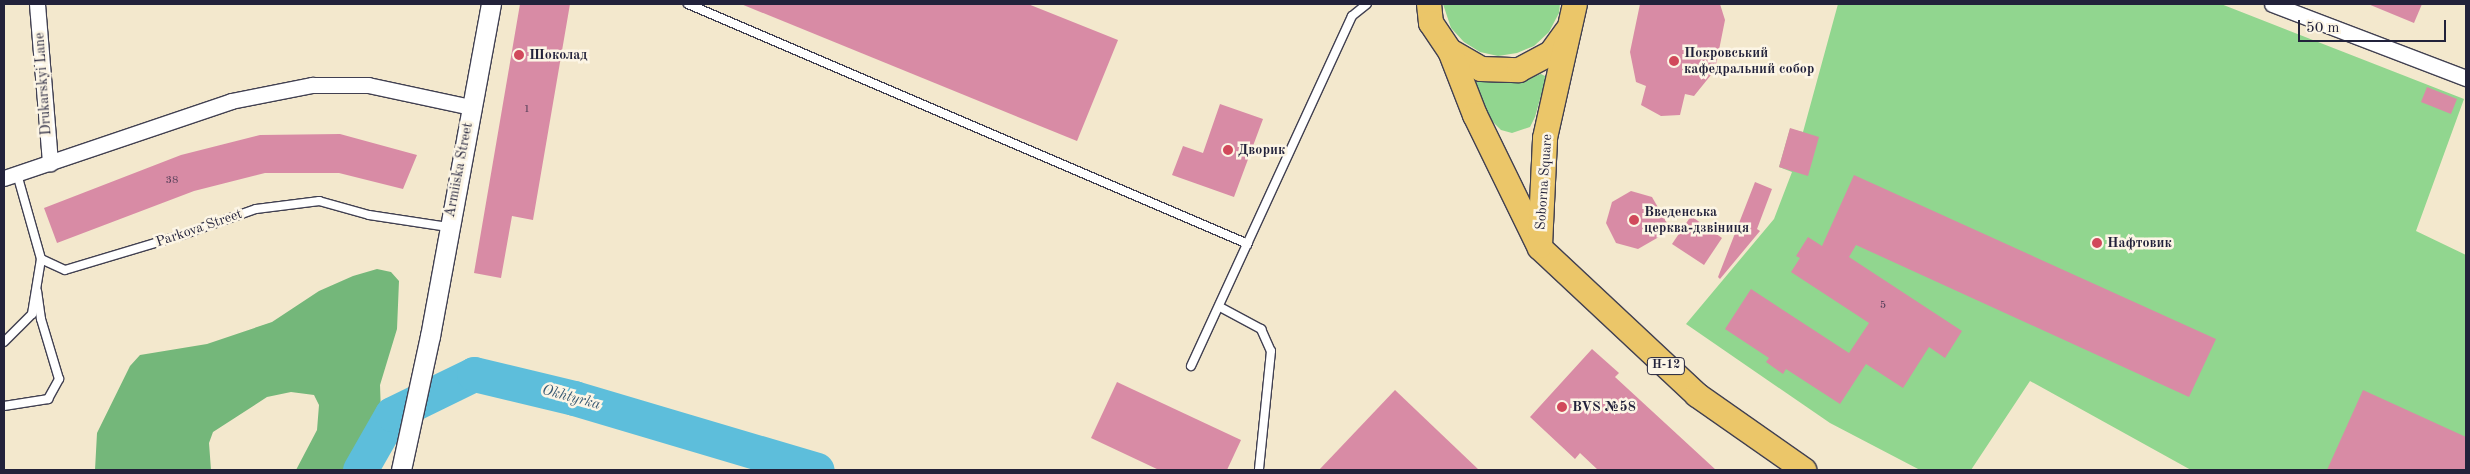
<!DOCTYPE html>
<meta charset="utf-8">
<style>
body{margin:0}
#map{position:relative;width:2470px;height:474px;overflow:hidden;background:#f3e8cd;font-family:"Old Standard TT",serif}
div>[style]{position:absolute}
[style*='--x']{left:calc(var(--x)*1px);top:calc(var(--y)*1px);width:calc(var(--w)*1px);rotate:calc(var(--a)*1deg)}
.green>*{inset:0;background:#91d68f}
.forest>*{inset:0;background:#74b77a}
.river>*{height:35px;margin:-17.5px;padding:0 17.5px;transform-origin:17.5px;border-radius:17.5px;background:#5dbedb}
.building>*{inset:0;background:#d88ba5}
.roads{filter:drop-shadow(1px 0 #414051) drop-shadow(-1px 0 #414051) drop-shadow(0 1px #414051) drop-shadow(0 -1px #414051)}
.service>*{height:8px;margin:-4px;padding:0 4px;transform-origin:4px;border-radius:4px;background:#fff}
.minor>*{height:15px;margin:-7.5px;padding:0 7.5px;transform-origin:7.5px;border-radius:7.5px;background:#fff}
.tertiary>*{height:19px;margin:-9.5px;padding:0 9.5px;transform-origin:9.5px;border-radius:9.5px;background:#fff}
.primary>*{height:24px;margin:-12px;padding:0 12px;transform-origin:12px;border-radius:12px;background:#ebc669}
.dots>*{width:14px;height:14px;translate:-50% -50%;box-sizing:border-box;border:2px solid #fcf5e5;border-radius:50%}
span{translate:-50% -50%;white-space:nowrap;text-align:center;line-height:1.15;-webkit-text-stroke:5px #fcf5e5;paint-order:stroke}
.number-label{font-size:11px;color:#503c56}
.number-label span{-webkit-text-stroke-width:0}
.shield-label span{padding:1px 4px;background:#fcf5e5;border:1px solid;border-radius:4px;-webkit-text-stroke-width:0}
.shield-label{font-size:12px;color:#22223b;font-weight:700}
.poi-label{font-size:14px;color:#22223b;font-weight:700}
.left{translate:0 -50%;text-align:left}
.street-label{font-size:14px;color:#22223b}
.water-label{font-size:15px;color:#375973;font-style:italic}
.frame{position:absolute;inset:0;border:5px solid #22223b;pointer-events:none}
.scale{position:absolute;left:2298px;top:20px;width:148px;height:22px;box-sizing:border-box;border:2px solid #22223b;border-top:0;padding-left:6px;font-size:15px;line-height:18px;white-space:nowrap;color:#22223b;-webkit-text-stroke:4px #fcf5e5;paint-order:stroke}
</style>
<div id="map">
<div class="green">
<div style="clip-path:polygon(1443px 4px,1560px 4px,1559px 13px,1549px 32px,1534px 46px,1517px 53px,1498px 56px,1480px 52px,1464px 42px,1451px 28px)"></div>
<div style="clip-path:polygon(1838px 4px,2221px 4px,2464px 99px,2416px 231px,2466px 255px,2466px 470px,2191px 470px,2030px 381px,1971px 470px,1920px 470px,1830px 423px,1686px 324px,1774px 219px,1792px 172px,1779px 167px,1790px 129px,1803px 132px)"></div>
<div style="clip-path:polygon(1541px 74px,1545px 76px,1545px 81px,1535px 117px,1530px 127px,1512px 133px,1501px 130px,1491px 120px,1472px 81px,1475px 76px,1480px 75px,1498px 83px,1520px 81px)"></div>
</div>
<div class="forest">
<div style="clip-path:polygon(377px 269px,391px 272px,399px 281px,397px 329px,380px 385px,382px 442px,372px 470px,296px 470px,317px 430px,319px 405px,314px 395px,291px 392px,267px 397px,213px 432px,209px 443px,211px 470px,95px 470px,97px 433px,130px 366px,140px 355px,207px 344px,272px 322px,319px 291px,353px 276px)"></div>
</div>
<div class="river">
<div style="--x:360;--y:470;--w:64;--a:-60.3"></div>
<div style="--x:392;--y:414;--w:91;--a:-26"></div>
<div style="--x:474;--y:374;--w:103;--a:13.5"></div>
<div style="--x:574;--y:398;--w:253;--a:16.5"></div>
</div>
<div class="building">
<div style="clip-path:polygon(520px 4px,570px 4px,533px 220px,512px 216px,501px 278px,474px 273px)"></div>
<div style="clip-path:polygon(741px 4px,1028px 4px,1118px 40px,1077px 141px)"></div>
<div style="clip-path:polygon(1640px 4px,1720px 4px,1725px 20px,1715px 70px,1694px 96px,1685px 94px,1680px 115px,1661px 116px,1641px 105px,1646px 86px,1636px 82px,1630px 52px)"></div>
<div style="clip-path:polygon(2368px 4px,2422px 4px,2414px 23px)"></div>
<div style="clip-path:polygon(2427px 87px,2457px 99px,2451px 114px,2421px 102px)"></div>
<div style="clip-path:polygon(1220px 104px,1263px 119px,1234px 197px,1172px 175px,1183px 146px,1203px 153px)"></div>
<div style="clip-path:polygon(1790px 128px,1819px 137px,1808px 176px,1779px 167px)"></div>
<div style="clip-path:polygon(340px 134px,417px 155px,403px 189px,339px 173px,265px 173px,194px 191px,57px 243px,44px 208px,181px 155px,260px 135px)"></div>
<div style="clip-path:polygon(1854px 175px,2216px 339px,2189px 397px,1856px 245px,1849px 257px,1962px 331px,1945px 358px,1929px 347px,1903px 388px,1866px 364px,1840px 404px,1786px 369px,1783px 374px,1766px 362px,1769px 358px,1725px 329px,1751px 289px,1849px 353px,1869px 323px,1791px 272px,1800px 258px,1796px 256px,1808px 237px,1822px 246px)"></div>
<div style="clip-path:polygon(1755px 182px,1772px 189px,1757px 229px,1760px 231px,1720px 279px,1718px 277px)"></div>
<div style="clip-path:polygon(1631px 191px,1652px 197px,1671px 230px,1638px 249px,1616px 243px,1606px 223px,1612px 202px)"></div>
<div style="clip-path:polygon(1691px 216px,1722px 238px,1704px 265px,1672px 244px)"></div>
<div style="clip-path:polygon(1592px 349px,1619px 373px,1615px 377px,1716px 470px,1598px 470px,1580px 453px,1575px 459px,1530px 417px)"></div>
<div style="clip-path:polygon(1117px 382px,1241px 440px,1227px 470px,1159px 470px,1091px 438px)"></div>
<div style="clip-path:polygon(1395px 390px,1479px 470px,1319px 470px)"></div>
<div style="clip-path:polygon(2363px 390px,2466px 437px,2466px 470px,2327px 470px)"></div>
</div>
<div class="roads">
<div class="service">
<div style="--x:688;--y:4;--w:609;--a:23.2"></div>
<div style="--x:17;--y:174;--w:88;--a:74.2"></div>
<div style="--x:41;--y:259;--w:26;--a:25"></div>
<div style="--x:65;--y:270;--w:125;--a:-16.7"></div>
<div style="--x:185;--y:234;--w:75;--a:-19.4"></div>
<div style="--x:256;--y:209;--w:64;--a:-7.2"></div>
<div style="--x:319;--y:201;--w:52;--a:15.6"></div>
<div style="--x:369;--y:215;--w:80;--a:8.6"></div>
<div style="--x:1220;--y:307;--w:47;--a:28.2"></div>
<div style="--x:1261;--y:329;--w:24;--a:66"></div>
<div style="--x:1271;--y:351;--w:120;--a:95.8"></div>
<div style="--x:4;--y:342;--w:40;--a:-45"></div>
<div style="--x:32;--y:314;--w:56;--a:-80.7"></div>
<div style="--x:1191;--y:366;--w:385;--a:-65.3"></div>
<div style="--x:1352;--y:16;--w:19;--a:-39"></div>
<div style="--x:4;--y:406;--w:45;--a:-9"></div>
<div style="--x:48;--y:399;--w:23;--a:-61"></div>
<div style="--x:59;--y:379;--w:63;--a:-106.7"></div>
<div style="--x:41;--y:319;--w:28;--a:-98"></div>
</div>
<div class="minor">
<div style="--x:37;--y:4;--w:160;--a:85.3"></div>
<div style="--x:2272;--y:4;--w:208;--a:20.9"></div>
<div style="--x:4;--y:178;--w:240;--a:-18.7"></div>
<div style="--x:231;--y:101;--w:83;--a:-11.2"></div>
<div style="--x:312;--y:85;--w:56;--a:0"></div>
<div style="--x:368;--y:85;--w:105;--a:12.1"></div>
</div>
<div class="tertiary">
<div style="--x:401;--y:470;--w:137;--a:-77.8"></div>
<div style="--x:430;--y:336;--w:338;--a:-79.6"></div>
</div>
<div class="primary">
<div style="--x:1429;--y:4;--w:19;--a:84"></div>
<div style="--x:1431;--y:23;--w:34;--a:56"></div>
<div style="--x:1450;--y:51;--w:36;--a:30"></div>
<div style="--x:1481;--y:69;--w:38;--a:2"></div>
<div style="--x:1519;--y:70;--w:36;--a:-28"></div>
<div style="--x:1551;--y:53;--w:27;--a:-54"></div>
<div style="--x:1450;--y:51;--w:69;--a:68.7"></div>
<div style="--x:1475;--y:115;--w:148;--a:64"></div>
<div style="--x:1540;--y:248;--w:215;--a:43.1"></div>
<div style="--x:1697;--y:395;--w:131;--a:35"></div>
<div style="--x:1540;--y:246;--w:108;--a:-87.3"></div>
<div style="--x:1545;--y:138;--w:137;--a:-77.4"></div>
</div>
</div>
<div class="dots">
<div style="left:519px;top:55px;background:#d1495b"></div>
<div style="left:1674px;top:61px;background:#d1495b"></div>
<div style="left:1228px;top:150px;background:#d1495b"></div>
<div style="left:1634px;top:220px;background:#d1495b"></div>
<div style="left:2097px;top:243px;background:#d1495b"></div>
<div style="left:1562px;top:407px;background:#d1495b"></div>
</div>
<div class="number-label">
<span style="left:527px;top:110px">1</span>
<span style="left:172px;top:181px">38</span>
<span style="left:1883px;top:306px">5</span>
</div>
<div class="shield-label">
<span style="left:1666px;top:366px">Н-12</span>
</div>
<div class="poi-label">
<span class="left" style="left:1684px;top:61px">Покровський<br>кафедральний собор</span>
<span class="left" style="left:529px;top:55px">Шоколад</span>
<span class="left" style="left:1238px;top:150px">Дворик</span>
<span class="left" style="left:1644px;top:220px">Введенська<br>церква-дзвіниця</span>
<span class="left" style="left:2107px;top:243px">Нафтовик</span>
<span class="left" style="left:1572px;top:407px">BVS №58</span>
</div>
<div class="street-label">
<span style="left:43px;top:84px;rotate:-94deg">Drukarskyi Lane</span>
<span style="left:459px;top:170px;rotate:-79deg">Armiiska Street</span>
<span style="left:1544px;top:182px;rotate:-86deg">Soborna Square</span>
<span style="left:199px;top:228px;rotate:-19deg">Parkova Street</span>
</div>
<div class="water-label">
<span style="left:571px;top:398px;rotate:15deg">Okhtyrka</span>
</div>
<div class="frame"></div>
<div class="scale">50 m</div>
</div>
